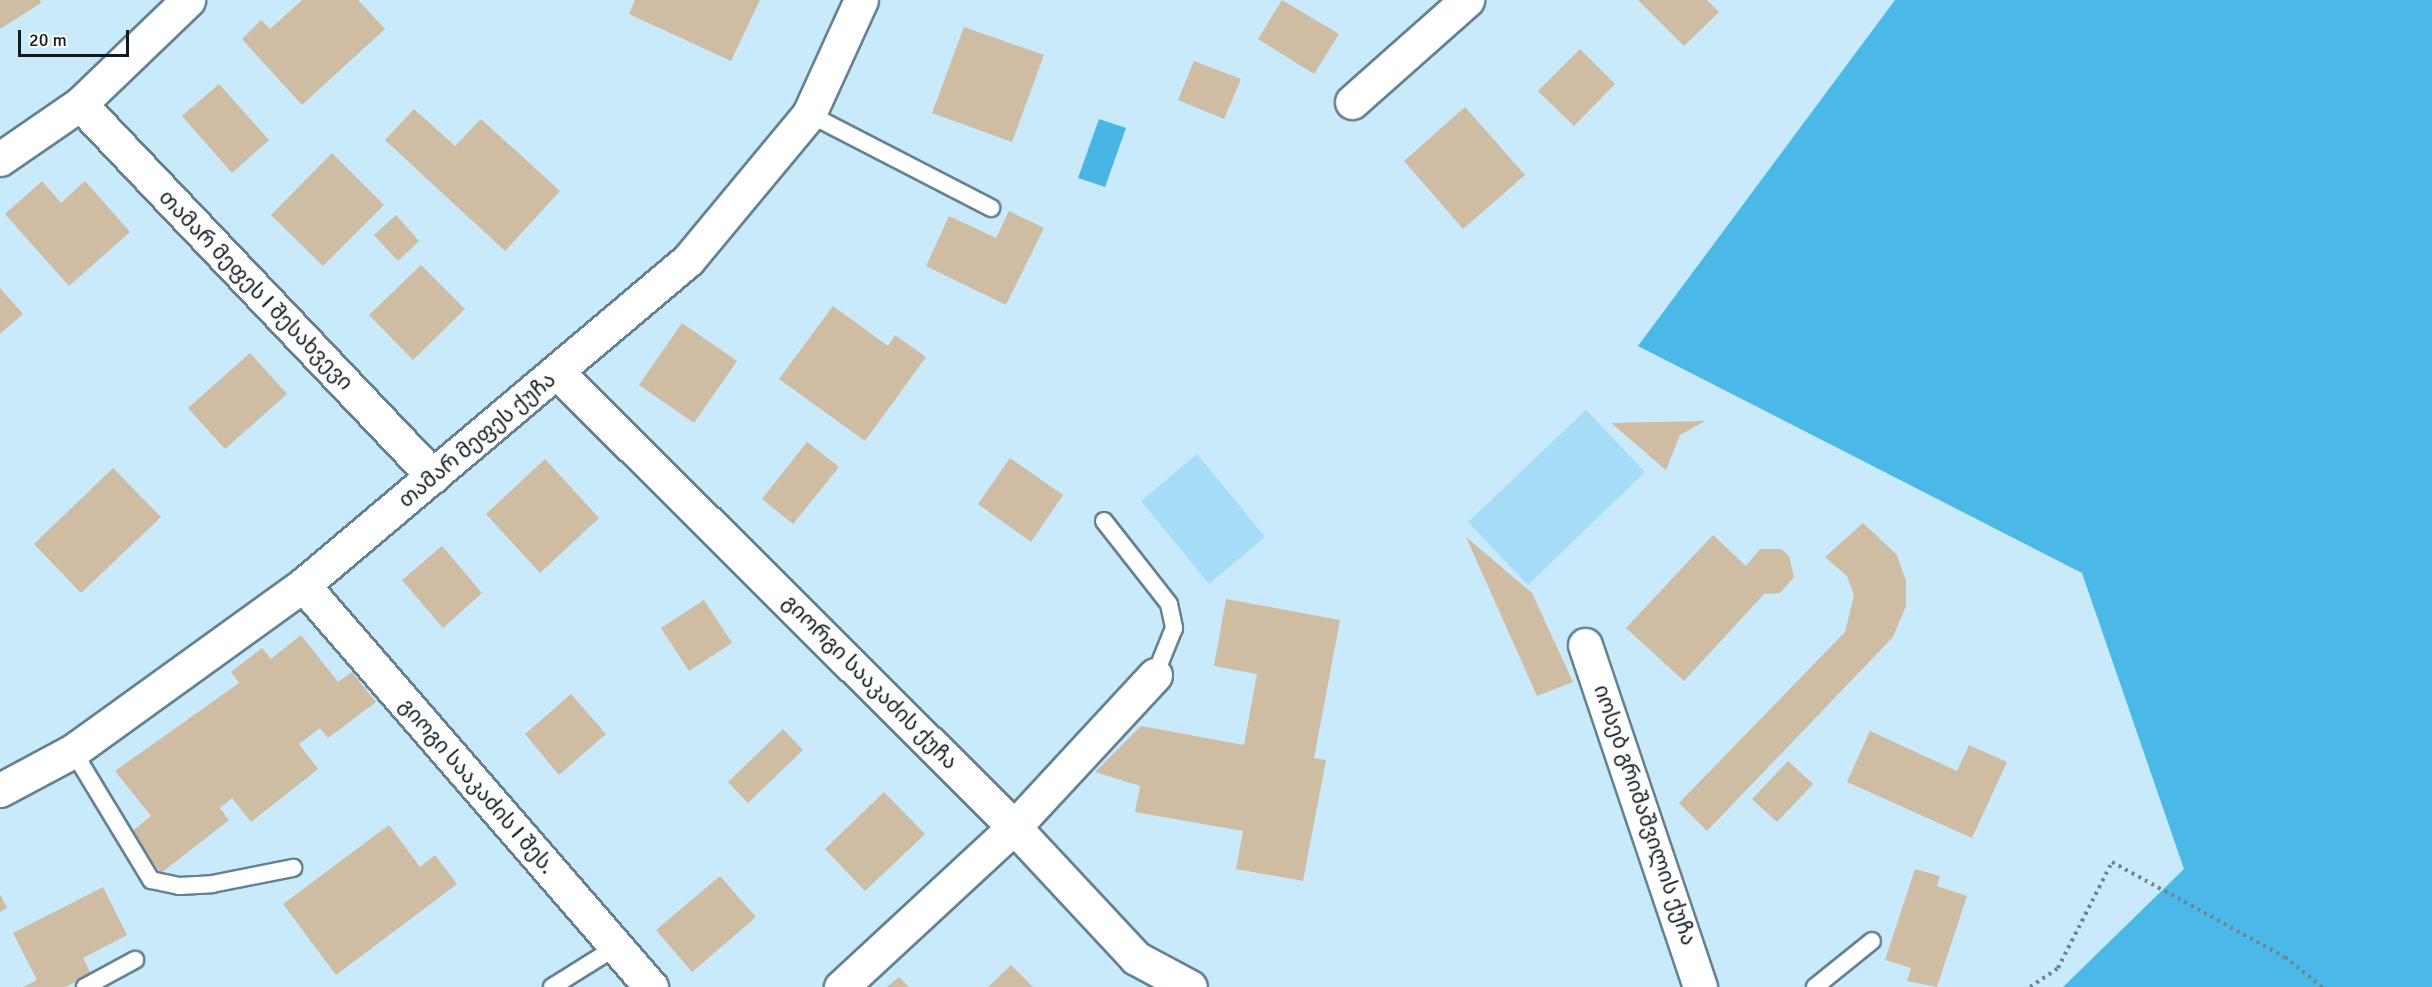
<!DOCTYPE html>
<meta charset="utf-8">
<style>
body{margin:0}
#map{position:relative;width:2432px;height:987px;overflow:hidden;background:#c9eafb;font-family:Signika,"Noto Sans Georgian",sans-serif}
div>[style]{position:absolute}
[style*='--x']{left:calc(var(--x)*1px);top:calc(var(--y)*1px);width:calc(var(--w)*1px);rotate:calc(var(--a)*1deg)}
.green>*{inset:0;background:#a5ddf9}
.forest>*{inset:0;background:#4bb9e8}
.water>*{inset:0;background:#47b6e5}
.building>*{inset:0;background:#cebda2}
.path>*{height:4px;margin-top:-2px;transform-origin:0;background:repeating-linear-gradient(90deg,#6f8591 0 3px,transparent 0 7.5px)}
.roads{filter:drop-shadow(2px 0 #648292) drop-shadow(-2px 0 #648292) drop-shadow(0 2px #648292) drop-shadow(0 -2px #648292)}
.lane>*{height:16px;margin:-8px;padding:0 8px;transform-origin:8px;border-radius:8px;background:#fff}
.street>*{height:33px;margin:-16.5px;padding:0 16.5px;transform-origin:16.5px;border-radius:16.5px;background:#fff}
span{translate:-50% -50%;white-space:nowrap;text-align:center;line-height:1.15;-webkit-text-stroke:6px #fff;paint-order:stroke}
.street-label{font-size:21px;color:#101c22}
.scale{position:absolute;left:18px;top:30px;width:111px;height:27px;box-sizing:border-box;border:3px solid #101c22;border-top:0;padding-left:8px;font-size:18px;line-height:21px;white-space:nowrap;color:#101c22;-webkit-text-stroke:4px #fff;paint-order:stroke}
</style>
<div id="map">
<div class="green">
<div style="clip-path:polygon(1586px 410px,1645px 472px,1528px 585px,1468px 522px)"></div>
<div style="clip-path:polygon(1197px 454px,1265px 537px,1209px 584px,1141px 501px)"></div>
</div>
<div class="forest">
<div style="clip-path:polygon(1895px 0,2432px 0,2432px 987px,2063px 987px,2184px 869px,2082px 573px,1638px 346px)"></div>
</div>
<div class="water">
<div style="clip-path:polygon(1099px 119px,1126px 128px,1105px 187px,1078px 178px)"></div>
</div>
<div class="building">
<div style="clip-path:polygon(0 0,40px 0,41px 3px,0 29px)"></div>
<div style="clip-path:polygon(302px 0,358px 0,385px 29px,302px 105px,242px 39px,261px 20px,270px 29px)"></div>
<div style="clip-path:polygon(635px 0,760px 0,731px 61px,629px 14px)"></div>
<div style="clip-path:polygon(1282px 0,1339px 34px,1314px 74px,1258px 39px)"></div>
<div style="clip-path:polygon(1638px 0,1707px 0,1719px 12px,1684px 46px)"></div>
<div style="clip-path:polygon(964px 27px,1044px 55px,1012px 142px,932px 113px)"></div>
<div style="clip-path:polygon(1580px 49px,1615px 84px,1574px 126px,1538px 91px)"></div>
<div style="clip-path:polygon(1194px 61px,1241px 79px,1224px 119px,1178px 100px)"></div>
<div style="clip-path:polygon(219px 84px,269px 140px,232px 173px,182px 116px)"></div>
<div style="clip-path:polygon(1465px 107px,1525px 175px,1463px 229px,1404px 161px)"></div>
<div style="clip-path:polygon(414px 109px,455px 146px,481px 119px,560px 191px,505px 251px,385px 140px)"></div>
<div style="clip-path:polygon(332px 153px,384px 205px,323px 266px,271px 215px)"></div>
<div style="clip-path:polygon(42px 181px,61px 203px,85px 181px,130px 232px,69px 286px,5px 214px)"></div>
<div style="clip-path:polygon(1009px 211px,1044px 228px,1006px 305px,926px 266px,949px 216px,996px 238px)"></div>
<div style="clip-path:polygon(396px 215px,419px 241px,398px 261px,374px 235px)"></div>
<div style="clip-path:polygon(421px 265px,465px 309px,413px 360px,369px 315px)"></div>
<div style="clip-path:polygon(0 288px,23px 314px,0 334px)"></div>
<div style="clip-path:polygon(833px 306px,888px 346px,895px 335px,926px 357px,865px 441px,779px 379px)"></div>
<div style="clip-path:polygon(682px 323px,737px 361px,694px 423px,639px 385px)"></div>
<div style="clip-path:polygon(250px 353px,287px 394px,225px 449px,188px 408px)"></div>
<div style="clip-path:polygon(1705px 421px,1680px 435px,1666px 470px,1611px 423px)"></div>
<div style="clip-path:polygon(807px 442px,839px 467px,793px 524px,762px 499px)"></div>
<div style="clip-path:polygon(1010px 458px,1063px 495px,1031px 542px,978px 504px)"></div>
<div style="clip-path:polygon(545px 459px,599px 518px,540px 573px,486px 514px)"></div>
<div style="clip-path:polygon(113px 468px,161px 517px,81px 593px,34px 544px)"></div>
<div style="clip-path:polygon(1863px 523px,1897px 555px,1906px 581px,1906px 606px,1893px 637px,1707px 831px,1679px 803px,1845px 632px,1854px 595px,1847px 576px,1825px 557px)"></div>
<div style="clip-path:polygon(1713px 535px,1746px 566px,1760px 549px,1781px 549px,1789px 556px,1794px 577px,1780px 593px,1764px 594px,1684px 681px,1626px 628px)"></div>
<div style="clip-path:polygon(1466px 537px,1532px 593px,1573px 682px,1537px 696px)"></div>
<div style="clip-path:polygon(442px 546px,482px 593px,443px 628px,402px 580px)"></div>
<div style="clip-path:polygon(1226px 599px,1340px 620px,1314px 758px,1326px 760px,1303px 881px,1236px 869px,1243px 831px,1135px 812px,1140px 786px,1095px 772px,1141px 726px,1244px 745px,1257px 674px,1214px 666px)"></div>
<div style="clip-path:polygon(704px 600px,732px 643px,689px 671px,661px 628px)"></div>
<div style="clip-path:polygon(301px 635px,338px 682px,352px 672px,376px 702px,328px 738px,320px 728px,299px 744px,318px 769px,251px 822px,232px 798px,220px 808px,229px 820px,161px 873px,130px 833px,151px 816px,115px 771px,239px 683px,231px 672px,262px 648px,271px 659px)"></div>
<div style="clip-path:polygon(571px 694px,606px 734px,559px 775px,525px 734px)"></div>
<div style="clip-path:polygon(783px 729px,803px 750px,748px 803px,728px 782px)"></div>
<div style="clip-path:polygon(1870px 731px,1957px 771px,1969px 745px,2007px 762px,1972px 838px,1847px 782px)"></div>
<div style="clip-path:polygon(1788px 761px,1813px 784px,1777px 822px,1752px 799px)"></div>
<div style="clip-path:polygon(884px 792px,925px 834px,865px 891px,825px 849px)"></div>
<div style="clip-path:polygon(389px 825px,420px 867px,435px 855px,457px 884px,336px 975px,283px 904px)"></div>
<div style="clip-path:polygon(1915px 869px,1940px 876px,1937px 886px,1967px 896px,1937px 987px,1907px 981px,1911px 968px,1885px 960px)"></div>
<div style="clip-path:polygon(720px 876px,756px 917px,692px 972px,656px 930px)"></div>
<div style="clip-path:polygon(103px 887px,127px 935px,83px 958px,91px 974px,65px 987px,23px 987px,37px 980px,13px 933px)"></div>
<div style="clip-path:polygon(0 894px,7px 908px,0 912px)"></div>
<div style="clip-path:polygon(1011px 965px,1033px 987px,988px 987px)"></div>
<div style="clip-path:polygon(899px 977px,909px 987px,887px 987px)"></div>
</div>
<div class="path">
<div style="--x:2030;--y:987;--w:34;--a:-34"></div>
<div style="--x:2058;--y:968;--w:119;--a:-63"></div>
<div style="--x:2112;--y:862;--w:197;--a:28.8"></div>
<div style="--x:2285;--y:957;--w:48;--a:39"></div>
</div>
<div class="roads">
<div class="lane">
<div style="--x:809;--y:114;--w:205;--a:27.3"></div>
<div style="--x:1104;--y:521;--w:105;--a:51.9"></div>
<div style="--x:1169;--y:604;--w:25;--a:78"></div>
<div style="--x:1174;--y:628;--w:51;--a:112"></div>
<div style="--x:73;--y:751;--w:151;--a:58.8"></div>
<div style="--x:151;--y:880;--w:29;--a:12"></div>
<div style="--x:179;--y:886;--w:33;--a:-3"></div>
<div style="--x:212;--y:884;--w:83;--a:-11.2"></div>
<div style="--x:85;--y:987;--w:57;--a:-28.4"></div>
<div style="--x:552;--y:987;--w:75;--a:-32"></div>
<div style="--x:1815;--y:987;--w:73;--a:-38.9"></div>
</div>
<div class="street">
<div style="--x:1352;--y:102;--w:154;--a:-41.6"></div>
<div style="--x:80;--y:104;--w:513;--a:46.5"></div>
<div style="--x:0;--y:159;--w:97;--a:-34.5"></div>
<div style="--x:80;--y:104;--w:150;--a:-43.9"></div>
<div style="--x:558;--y:373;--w:643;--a:44.87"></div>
<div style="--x:1014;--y:827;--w:236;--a:137.2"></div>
<div style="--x:303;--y:585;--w:532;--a:49.12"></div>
<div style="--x:1585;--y:645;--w:361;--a:71.4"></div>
<div style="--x:1155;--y:675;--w:207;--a:132.8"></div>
<div style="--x:1014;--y:827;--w:179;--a:47"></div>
<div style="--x:1136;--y:958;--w:61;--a:28.2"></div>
<div style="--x:0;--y:790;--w:83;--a:-28.1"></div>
<div style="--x:73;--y:751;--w:284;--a:-35.8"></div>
<div style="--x:303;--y:585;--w:504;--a:-40.17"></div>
<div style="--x:688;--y:260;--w:190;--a:-50.3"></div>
<div style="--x:809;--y:114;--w:125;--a:-65.5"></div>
</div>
</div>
<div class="street-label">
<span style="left:256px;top:290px;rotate:46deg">თამარ მეფეს I შესახვევი</span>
<span style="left:477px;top:440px;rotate:-40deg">თამარ მეფეს ქუჩა</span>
<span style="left:870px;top:682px;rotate:45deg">გიორგი სააკაძის ქუჩა</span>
<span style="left:477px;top:786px;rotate:49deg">გიოგი სააკაძის I შეს.</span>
<span style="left:1645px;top:815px;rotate:71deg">იოსებ გრიშაშვილის ქუჩა</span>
</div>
<div class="scale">20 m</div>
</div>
